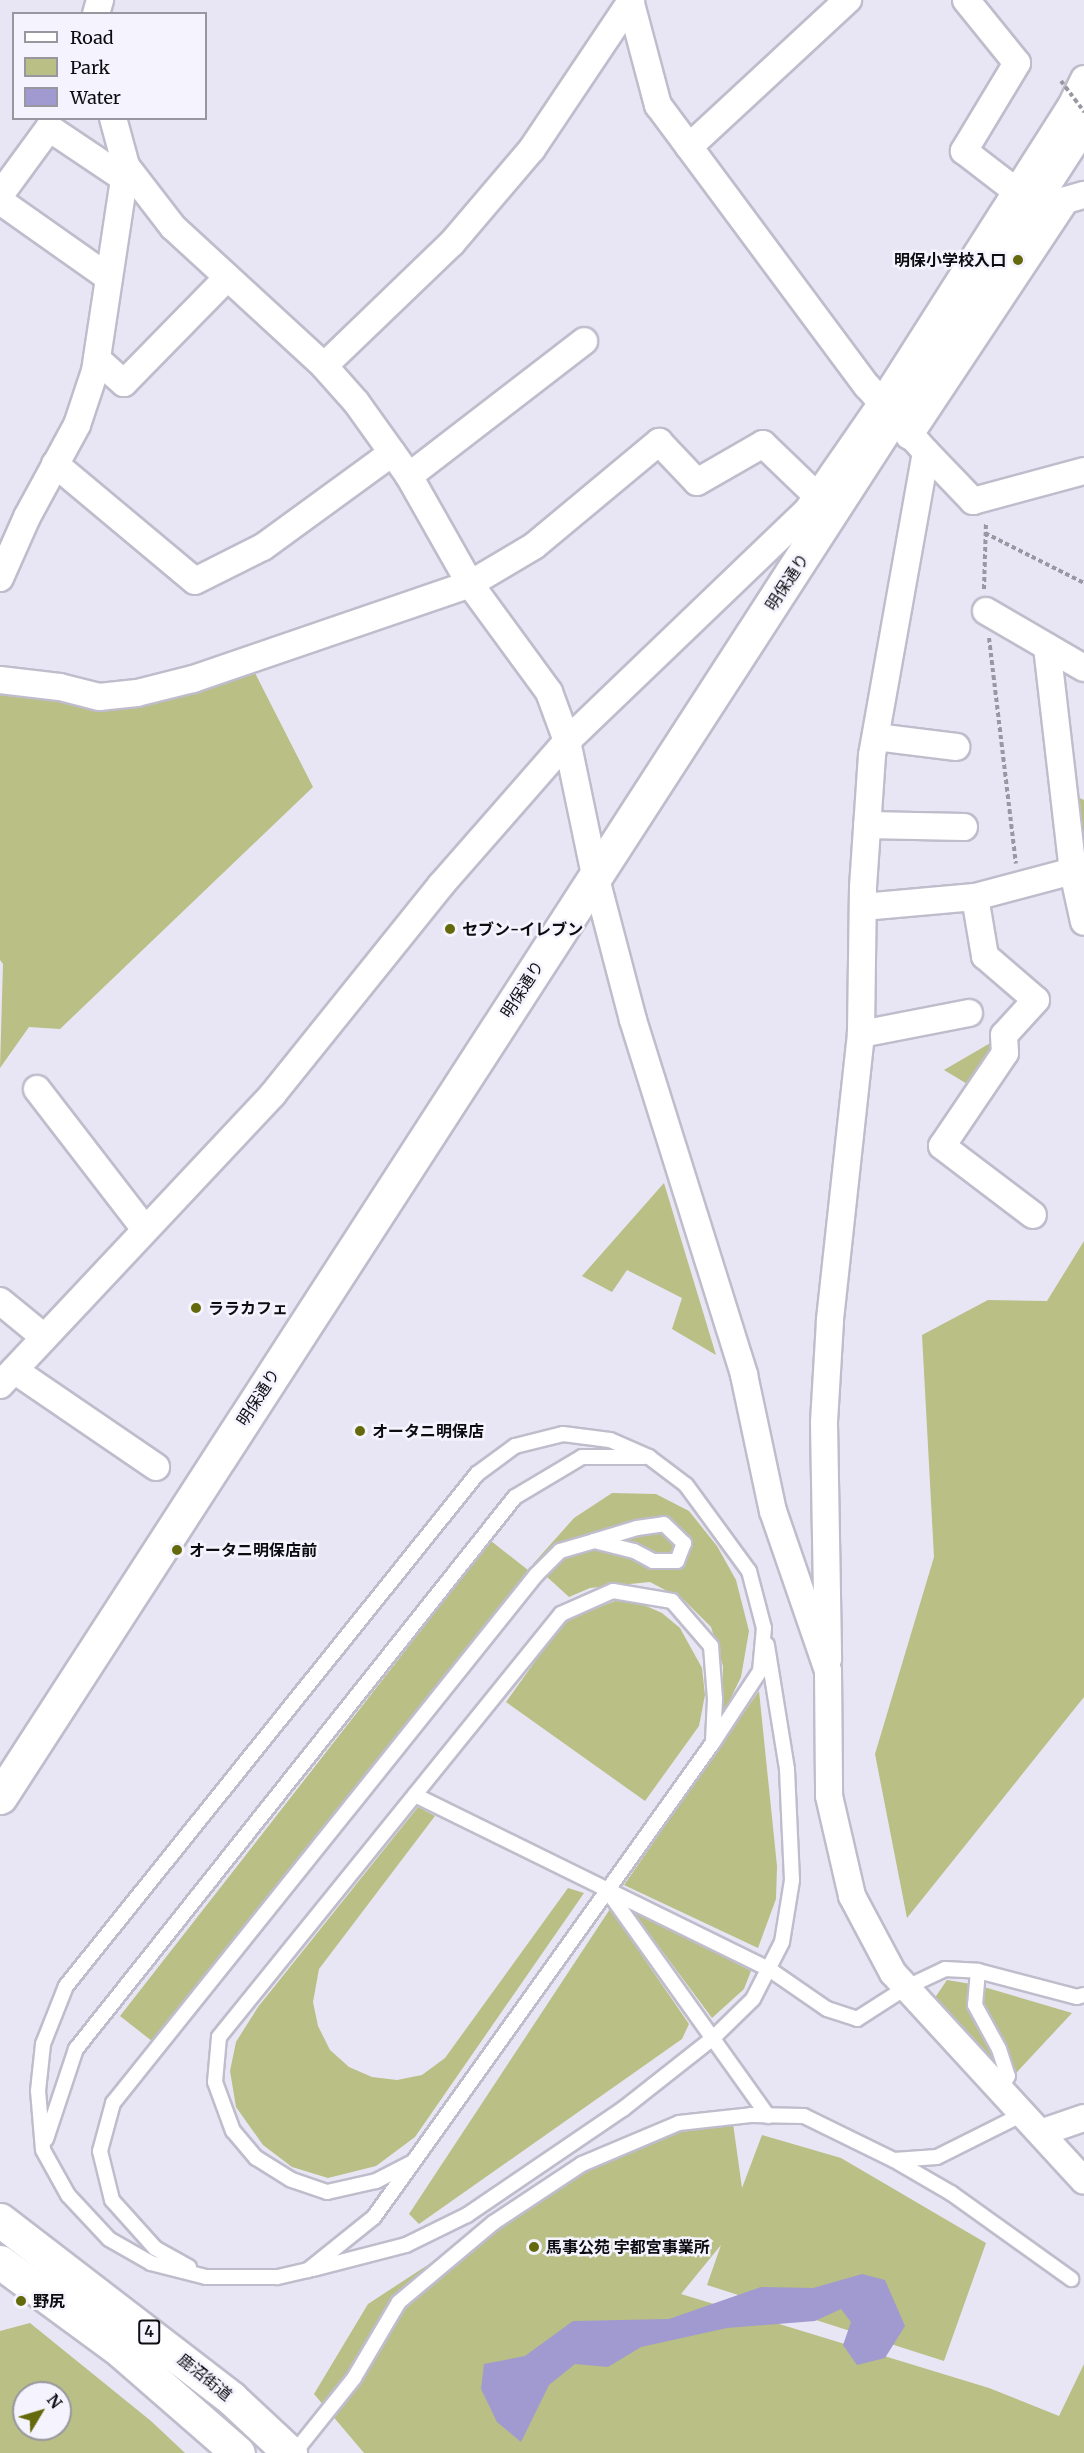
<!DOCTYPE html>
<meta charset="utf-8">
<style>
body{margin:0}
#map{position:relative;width:1084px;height:2453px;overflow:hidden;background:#e8e6f5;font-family:Merriweather,"Noto Sans JP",serif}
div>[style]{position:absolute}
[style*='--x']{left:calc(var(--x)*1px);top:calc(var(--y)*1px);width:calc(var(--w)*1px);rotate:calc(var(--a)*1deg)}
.green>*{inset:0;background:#b9bf85}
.water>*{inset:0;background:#a19ad1}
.path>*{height:4px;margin-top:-2px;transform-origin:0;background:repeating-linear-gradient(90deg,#9897a2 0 4.5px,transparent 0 7.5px)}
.roads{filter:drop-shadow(2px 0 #bfbdcc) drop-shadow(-2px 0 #bfbdcc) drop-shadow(0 2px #bfbdcc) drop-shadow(0 -2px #bfbdcc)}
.lane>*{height:14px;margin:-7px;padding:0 7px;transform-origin:7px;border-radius:7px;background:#fff}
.street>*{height:26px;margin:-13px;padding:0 13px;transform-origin:13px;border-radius:13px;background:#fff}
.secondary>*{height:33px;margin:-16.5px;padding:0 16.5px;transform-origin:16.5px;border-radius:16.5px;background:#fff}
.primary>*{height:33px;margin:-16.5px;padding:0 16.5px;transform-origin:16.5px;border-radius:16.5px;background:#fff}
.path-bridge>*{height:4px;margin-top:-2px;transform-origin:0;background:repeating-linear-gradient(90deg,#9897a2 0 4.5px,transparent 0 7.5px)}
.dots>*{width:16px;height:16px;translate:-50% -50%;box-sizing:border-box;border:3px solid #f5f4fe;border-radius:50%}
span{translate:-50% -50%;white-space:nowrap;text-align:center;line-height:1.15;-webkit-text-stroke:5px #f5f4fe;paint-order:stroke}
.shield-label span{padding:2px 4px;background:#f5f4fe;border:2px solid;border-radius:4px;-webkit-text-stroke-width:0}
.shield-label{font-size:15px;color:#0c0c11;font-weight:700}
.poi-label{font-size:16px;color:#0c0c11;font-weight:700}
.right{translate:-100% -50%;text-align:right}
.left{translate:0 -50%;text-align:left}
.street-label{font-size:16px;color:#0c0c11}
.legend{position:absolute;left:12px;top:12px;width:195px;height:108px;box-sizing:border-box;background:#f5f4fe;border:2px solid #98979f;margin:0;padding:8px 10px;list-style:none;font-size:18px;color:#0c0c11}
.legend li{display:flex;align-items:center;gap:12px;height:30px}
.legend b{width:30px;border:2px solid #98979f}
.north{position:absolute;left:12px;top:2381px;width:60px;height:60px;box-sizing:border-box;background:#f5f4fe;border:2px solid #98979f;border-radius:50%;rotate:52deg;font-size:16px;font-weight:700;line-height:24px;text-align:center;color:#0c0c11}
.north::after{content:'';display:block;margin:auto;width:21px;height:27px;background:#646a0b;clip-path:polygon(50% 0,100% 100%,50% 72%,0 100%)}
</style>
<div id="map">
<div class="green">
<div style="clip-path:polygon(255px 673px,313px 787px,60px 1029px,29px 1027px,0 1068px,3px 964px,0 960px,0 691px,53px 695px,103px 711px)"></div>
<div style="clip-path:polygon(1073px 795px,1084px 800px,1084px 853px,1081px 850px)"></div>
<div style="clip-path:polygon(1004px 1035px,979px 1091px,944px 1070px)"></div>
<div style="clip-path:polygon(664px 1183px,716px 1355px,672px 1329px,682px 1298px,627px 1270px,612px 1292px,582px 1276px)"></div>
<div style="clip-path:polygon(1084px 1241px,1084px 1697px,907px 1918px,875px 1754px,934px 1557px,922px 1335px,988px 1300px,1047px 1301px)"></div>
<div style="clip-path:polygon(612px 1493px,656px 1494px,689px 1511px,717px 1546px,736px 1580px,749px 1631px,741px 1677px,722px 1716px,723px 1666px,711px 1627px,684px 1600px,650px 1582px,590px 1588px,569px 1597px,533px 1564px,574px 1518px)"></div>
<div style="clip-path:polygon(491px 1541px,528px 1570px,157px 2045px,120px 2016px)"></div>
<div style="clip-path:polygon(615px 1601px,637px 1602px,662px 1613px,680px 1628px,702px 1668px,705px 1695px,699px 1726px,645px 1801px,506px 1702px,564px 1621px)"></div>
<div style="clip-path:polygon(759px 1691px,777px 1866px,776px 1899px,758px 1948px,624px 1885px)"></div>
<div style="clip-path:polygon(418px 1807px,435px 1816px,319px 1969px,313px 2002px,318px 2026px,330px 2050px,349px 2067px,372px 2077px,397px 2080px,422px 2075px,445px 2058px,568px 1888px,584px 1893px,415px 2137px,376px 2166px,328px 2178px,292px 2167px,263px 2145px,236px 2107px,230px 2071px,236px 2042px,258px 2007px)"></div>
<div style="clip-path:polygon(610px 1909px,689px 2024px,682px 2039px,419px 2224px,409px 2214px)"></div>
<div style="clip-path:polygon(631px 1909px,751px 1971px,744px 1989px,712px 2018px)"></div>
<div style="clip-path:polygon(947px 1980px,977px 1985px,1072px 2013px,1017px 2072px,996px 2069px,932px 2002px)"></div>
<div style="clip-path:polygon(731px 2109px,742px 2188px,762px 2135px,841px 2158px,986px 2243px,944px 2361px,707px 2285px,721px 2245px,681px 2294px,989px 2388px,1059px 2416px,1084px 2364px,1084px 2453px,364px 2453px,314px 2394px,368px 2304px,622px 2138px)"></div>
<div style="clip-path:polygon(evenodd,30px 2323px,151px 2421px,185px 2453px,0 2453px,0 2331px,30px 2323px,24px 2393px,60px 2393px,60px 2429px,24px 2429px,24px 2393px)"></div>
</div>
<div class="water">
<div style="clip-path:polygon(862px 2274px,885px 2280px,905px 2326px,885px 2358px,857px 2365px,843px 2345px,851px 2322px,841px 2309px,815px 2321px,727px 2328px,641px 2347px,608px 2367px,575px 2364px,549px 2385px,521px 2442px,497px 2422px,481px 2389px,484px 2364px,525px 2356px,573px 2321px,669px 2319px,761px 2287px,813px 2288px)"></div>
</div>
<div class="path">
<div style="--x:985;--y:533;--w:111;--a:26.8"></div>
<div style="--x:984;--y:589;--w:67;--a:-88.3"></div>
<div style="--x:989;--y:638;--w:227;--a:83.2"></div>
</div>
<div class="roads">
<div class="lane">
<div style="--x:563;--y:1434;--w:47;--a:7.3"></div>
<div style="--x:610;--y:1440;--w:43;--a:23.6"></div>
<div style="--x:649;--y:1457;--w:46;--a:37.1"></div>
<div style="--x:686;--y:1485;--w:107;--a:53.8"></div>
<div style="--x:749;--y:1571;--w:59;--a:75.3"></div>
<div style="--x:764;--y:1628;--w:43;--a:95.3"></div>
<div style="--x:760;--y:1671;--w:87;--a:123.3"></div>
<div style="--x:712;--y:1744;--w:581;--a:125.55"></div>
<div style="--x:374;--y:2217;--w:85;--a:141.2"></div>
<div style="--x:308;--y:2270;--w:32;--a:167"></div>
<div style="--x:277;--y:2277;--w:71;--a:180"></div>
<div style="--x:206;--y:2277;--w:57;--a:-165.7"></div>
<div style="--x:151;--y:2263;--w:48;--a:-150.3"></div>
<div style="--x:109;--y:2239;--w:60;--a:-133"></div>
<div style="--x:68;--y:2195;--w:51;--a:-119.1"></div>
<div style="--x:43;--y:2150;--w:59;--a:-94.8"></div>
<div style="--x:38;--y:2091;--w:47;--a:-83.9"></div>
<div style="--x:43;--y:2044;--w:62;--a:-68.4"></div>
<div style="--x:66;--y:1986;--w:657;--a:-51.24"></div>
<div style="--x:477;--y:1474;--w:47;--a:-36.4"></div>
<div style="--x:515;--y:1446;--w:49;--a:-14"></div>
<div style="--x:415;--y:1795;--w:394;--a:26.2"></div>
<div style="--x:769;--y:1969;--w:70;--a:34.6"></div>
<div style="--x:827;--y:2009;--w:32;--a:18"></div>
<div style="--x:857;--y:2019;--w:59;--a:-32.6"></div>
<div style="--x:907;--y:1987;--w:42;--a:-25.3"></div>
<div style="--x:945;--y:1969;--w:33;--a:3"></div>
<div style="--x:978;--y:1971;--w:102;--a:14.7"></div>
<div style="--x:1077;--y:1997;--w:7;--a:-16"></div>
<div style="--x:609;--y:1893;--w:274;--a:54.5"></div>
<div style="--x:978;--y:1971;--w:34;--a:95"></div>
<div style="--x:975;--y:2005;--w:50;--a:61.4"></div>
<div style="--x:999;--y:2049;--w:28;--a:72"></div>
<div style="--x:1008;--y:2076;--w:14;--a:120"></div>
<div style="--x:46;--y:2139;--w:95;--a:-71.6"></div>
<div style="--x:76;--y:2049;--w:705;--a:-51.51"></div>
<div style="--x:515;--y:1497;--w:78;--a:-30.8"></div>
<div style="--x:582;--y:1457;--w:62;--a:0"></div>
<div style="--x:894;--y:2160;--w:66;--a:30.1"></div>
<div style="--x:951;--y:2193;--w:148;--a:35.6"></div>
<div style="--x:413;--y:2162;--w:42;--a:152.8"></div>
<div style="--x:376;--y:2181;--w:50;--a:167.3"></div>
<div style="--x:327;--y:2192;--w:39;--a:-161"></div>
<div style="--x:290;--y:2179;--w:40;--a:-148"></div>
<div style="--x:256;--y:2158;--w:35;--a:-130"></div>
<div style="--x:233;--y:2131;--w:52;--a:-110.2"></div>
<div style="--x:215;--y:2082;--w:45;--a:-84.9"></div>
<div style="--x:219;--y:2037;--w:544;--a:-51.04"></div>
<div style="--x:561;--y:1614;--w:57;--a:-23.9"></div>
<div style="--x:613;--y:1591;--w:60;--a:9.6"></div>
<div style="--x:672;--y:1601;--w:60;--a:49.1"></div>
<div style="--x:711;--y:1646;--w:53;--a:85.7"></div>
<div style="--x:715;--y:1699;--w:43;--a:92.7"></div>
<div style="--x:189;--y:2267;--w:39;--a:-151"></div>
<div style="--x:155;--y:2248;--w:64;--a:-131.9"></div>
<div style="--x:112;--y:2200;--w:50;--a:-103.8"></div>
<div style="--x:100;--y:2151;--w:50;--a:-74.8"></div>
<div style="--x:113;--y:2103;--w:677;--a:-51.3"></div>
<div style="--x:536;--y:1575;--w:34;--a:-45"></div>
<div style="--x:560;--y:1551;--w:35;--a:-16"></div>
<div style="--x:594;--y:1541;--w:45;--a:-16.8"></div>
<div style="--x:637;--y:1528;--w:27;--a:-8"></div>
<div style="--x:664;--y:1524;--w:28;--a:44"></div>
<div style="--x:684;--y:1543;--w:19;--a:111"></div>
<div style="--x:677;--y:1561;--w:24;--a:180"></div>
<div style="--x:653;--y:1561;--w:21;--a:-152"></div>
<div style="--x:634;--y:1551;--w:41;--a:-166"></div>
<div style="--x:313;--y:2269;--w:96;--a:-14.5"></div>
<div style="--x:406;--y:2245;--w:68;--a:-26.2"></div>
<div style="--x:467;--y:2215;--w:189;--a:-34.2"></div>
<div style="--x:623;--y:2109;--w:113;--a:-38.2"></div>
<div style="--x:712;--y:2039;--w:57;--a:-44.3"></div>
<div style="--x:753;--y:1999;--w:64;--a:-63"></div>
<div style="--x:782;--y:1942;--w:63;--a:-80.8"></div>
<div style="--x:792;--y:1880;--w:111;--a:-92.6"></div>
<div style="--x:787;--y:1769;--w:126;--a:-99.2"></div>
<div style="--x:294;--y:2453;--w:96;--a:-51.3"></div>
<div style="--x:354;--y:2378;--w:88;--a:-59.4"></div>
<div style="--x:399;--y:2302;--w:123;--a:-40"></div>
<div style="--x:493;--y:2223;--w:107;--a:-33.5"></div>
<div style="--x:582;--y:2164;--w:105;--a:-22.9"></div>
<div style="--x:679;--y:2123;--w:72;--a:-6.3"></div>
<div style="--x:751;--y:2115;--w:53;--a:1.1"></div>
<div style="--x:804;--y:2116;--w:100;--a:26.1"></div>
<div style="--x:894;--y:2160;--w:43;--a:-4"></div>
<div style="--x:937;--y:2157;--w:98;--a:-26.6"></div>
</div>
<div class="street">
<div style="--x:630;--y:0;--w:109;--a:75.1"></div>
<div style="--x:658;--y:105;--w:350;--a:53.4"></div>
<div style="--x:867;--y:386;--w:89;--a:48.2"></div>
<div style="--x:926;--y:452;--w:308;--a:100.1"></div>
<div style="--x:872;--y:755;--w:133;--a:93.9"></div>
<div style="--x:863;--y:888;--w:146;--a:90.8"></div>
<div style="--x:861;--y:1034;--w:289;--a:96.2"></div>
<div style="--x:830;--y:1321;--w:102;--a:93.4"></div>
<div style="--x:824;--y:1423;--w:236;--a:89"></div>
<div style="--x:966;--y:0;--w:81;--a:51"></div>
<div style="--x:1017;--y:63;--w:103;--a:121.1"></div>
<div style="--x:964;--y:151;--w:66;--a:37.6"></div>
<div style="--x:96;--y:14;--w:15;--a:-74"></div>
<div style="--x:113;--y:118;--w:50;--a:74.8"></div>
<div style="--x:126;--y:166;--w:77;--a:52.4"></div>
<div style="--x:173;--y:227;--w:205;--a:42.6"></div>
<div style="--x:324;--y:366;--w:48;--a:48.4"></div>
<div style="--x:356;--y:402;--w:91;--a:54.4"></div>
<div style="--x:409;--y:476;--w:124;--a:60.5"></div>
<div style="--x:470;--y:584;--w:134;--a:53.8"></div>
<div style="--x:549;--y:692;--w:52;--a:69.8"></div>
<div style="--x:567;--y:741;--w:137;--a:78.2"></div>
<div style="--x:595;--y:875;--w:150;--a:75.3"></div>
<div style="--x:633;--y:1020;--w:372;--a:72.6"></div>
<div style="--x:744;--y:1375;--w:139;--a:78"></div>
<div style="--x:773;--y:1511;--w:169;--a:71"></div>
<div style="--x:828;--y:1671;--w:125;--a:89.5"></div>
<div style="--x:829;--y:1796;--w:103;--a:77"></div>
<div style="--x:852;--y:1896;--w:87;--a:62"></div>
<div style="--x:893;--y:1973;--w:282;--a:47.4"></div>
<div style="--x:689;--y:147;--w:217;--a:-42.8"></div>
<div style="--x:0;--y:195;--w:83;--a:-53.8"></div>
<div style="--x:49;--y:128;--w:92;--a:33.9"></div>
<div style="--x:0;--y:201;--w:133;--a:35.2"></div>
<div style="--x:97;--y:359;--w:36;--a:42"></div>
<div style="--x:124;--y:383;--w:147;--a:-45.6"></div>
<div style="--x:324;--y:366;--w:178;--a:-43.9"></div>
<div style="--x:452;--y:243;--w:123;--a:-49.6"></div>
<div style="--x:532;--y:149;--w:178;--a:-56.2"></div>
<div style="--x:909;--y:436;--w:283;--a:-56.4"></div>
<div style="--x:1066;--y:200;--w:19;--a:-16"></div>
<div style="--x:926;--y:452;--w:68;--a:46.2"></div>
<div style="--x:973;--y:501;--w:115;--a:-15.1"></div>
<div style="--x:55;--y:464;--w:182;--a:39.9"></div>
<div style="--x:195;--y:581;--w:76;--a:-26.6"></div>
<div style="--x:263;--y:547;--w:160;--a:-36.1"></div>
<div style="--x:409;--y:476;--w:221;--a:-37.6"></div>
<div style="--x:0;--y:578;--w:67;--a:-66.1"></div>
<div style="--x:27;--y:517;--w:105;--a:-61.5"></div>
<div style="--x:77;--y:425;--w:57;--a:-71.6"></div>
<div style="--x:95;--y:371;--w:207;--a:-81.4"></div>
<div style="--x:986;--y:611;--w:113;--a:30.2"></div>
<div style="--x:1047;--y:647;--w:226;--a:83.4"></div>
<div style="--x:1073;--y:872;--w:51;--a:77.6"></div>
<div style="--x:0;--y:680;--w:60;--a:6.7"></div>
<div style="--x:60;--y:687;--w:40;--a:14.4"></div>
<div style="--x:99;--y:697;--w:38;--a:-6"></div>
<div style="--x:137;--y:693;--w:58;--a:-14"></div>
<div style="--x:193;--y:679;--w:293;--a:-18.9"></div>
<div style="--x:470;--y:584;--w:74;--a:-30.7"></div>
<div style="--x:534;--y:546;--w:163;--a:-39.8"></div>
<div style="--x:659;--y:442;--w:55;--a:46.5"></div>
<div style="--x:697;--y:482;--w:76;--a:-29.9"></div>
<div style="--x:763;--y:444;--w:75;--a:43.9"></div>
<div style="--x:876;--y:737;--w:81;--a:7.1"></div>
<div style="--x:867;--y:825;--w:97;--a:1.2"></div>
<div style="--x:975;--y:897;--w:113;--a:-14.9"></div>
<div style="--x:863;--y:907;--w:112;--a:-5.1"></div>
<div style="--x:975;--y:897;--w:60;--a:80.4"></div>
<div style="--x:985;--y:956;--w:67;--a:40.8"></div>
<div style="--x:1036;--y:1000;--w:47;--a:132.4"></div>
<div style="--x:1004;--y:1035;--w:18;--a:87"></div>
<div style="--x:1005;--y:1053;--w:112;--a:124.1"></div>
<div style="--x:942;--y:1146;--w:114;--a:37.2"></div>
<div style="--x:861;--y:1034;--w:110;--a:-11"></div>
<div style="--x:37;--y:1089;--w:177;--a:52.4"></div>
<div style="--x:0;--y:1301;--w:57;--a:39.3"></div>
<div style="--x:14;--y:1370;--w:172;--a:34.3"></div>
<div style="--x:0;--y:1385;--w:399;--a:-46.8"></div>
<div style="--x:273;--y:1094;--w:268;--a:-51.2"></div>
<div style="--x:441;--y:885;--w:191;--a:-48.8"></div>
<div style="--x:567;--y:741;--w:332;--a:-43.8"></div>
<div style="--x:807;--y:511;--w:130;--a:-55.3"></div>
<div style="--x:881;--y:404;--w:353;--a:-57.5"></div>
<div style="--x:1071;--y:106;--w:30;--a:-64"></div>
<div style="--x:1043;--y:2132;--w:43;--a:-18.9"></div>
</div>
<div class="secondary">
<div style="--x:0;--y:1797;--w:1996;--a:-57.11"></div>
</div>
<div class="primary">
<div style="--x:0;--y:2220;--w:292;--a:37.6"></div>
<div style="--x:231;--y:2398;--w:81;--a:43"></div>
<div style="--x:0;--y:2262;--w:150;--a:36.3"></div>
<div style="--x:121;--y:2351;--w:155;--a:41.1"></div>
</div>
</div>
<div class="path-bridge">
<div style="--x:1061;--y:81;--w:39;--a:53"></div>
</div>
<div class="dots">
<div style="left:1018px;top:260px;background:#646a0b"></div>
<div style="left:450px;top:929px;background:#646a0b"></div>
<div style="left:196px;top:1308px;background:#646a0b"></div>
<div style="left:360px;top:1431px;background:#646a0b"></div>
<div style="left:177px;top:1550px;background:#646a0b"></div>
<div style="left:534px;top:2247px;background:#646a0b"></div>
<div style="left:21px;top:2301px;background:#646a0b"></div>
</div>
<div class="shield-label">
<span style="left:149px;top:2332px">4</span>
</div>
<div class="poi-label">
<span class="right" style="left:1006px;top:260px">明保小学校入口</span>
<span class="left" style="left:462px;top:929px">セブン-イレブン</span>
<span class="left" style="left:208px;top:1308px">ララカフェ</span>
<span class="left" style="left:372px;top:1431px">オータニ明保店</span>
<span class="left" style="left:189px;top:1550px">オータニ明保店前</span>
<span class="left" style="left:546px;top:2247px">馬事公苑 宇都宮事業所</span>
<span class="left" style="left:33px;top:2301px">野尻</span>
</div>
<div class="street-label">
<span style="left:787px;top:582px;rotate:-57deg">明保通り</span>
<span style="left:522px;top:989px;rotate:-57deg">明保通り</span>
<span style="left:258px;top:1397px;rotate:-57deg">明保通り</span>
<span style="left:205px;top:2377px;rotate:39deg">鹿沼街道</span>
</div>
<ul class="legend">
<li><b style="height:8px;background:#fff"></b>Road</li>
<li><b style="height:16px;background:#b9bf85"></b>Park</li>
<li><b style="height:16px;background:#a19ad1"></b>Water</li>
</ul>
<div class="north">N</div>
</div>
